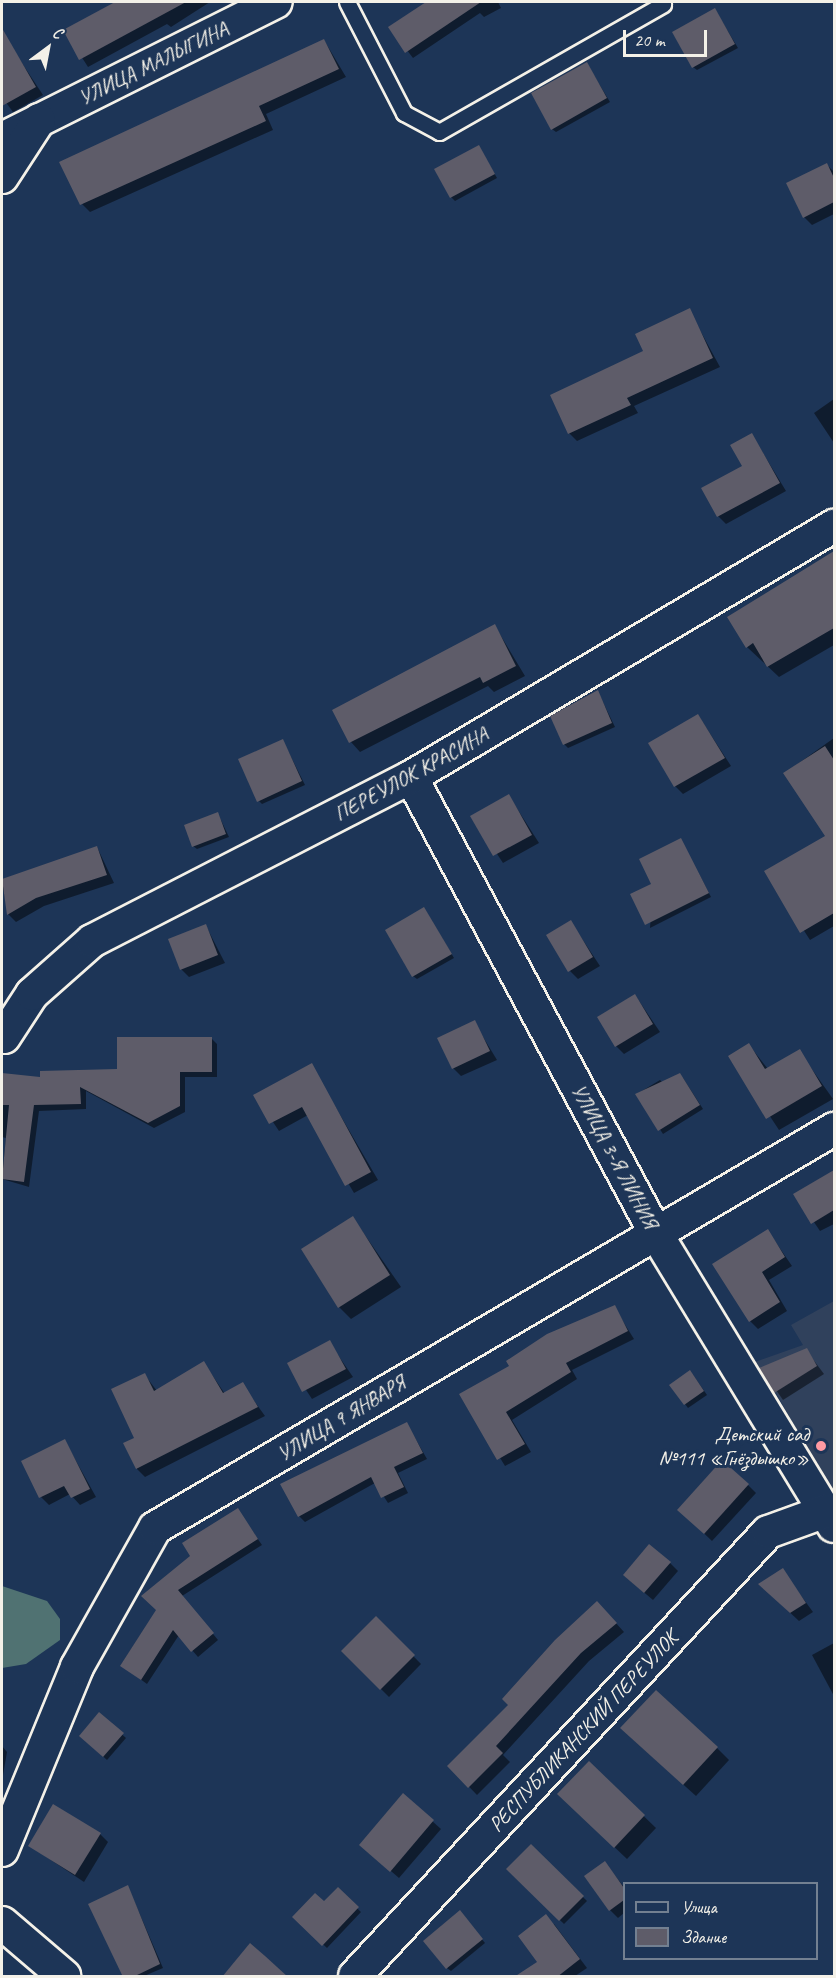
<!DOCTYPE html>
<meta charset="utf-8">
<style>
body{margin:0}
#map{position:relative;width:836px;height:1978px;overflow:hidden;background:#1d3557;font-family:Caveat,sans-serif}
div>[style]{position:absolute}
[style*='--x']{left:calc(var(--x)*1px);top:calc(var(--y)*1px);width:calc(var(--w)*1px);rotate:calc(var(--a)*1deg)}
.built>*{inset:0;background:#30415c}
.green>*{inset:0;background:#507272}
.shadow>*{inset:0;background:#0007}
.building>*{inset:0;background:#5e5c69}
.roads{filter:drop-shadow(2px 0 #f4f1e8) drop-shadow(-2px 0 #f4f1e8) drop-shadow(0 2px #f4f1e8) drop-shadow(0 -2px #f4f1e8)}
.service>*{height:15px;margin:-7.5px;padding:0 7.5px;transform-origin:7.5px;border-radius:7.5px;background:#1d3557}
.minor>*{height:32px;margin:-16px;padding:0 16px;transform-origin:16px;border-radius:16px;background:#1d3557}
.dots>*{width:16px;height:16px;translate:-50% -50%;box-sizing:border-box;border:3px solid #1d3557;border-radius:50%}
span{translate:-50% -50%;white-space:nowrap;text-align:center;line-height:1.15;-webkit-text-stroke:6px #1d3557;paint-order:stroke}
.street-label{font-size:21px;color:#f4f1e8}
.poi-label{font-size:21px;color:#f4f1e8}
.right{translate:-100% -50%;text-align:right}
.frame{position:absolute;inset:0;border:3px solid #f4f1e8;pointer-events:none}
.legend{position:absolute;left:623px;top:1882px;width:195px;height:78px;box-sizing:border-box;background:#1d3557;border:2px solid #738091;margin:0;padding:8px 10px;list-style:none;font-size:18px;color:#f4f1e8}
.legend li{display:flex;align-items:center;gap:12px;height:30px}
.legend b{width:30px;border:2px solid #738091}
.north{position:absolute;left:18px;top:18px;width:60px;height:60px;-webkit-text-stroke:4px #1d3557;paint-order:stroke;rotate:32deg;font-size:16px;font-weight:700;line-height:24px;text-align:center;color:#f4f1e8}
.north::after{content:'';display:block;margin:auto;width:21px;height:27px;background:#f4f1e8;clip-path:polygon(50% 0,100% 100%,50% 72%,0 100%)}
.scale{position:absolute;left:623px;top:30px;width:84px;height:27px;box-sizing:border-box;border:3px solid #f4f1e8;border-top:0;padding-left:8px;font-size:18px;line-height:21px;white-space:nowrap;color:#f4f1e8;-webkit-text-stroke:4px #1d3557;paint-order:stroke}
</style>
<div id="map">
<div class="built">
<div style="clip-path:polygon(834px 1301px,834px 1495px,776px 1393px,768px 1397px,753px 1370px,755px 1362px,803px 1345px,791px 1325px)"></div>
</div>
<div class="green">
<div style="clip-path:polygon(2px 1586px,47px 1601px,60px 1619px,60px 1640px,26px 1664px,2px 1668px)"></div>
</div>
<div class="shadow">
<div style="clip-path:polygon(118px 2px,210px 2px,171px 27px,167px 24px,88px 67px,65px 31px)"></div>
<div style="clip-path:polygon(428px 2px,498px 2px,501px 8px,484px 17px,480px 13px,413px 58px,390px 28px)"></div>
<div style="clip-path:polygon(715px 10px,738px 48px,697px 70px,693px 67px)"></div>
<div style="clip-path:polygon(324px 40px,346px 77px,266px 114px,273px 130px,90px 212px,82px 204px)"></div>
<div style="clip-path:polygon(10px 45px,43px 95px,13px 112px,2px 97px,2px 49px)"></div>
<div style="clip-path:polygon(587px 64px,610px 102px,556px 132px,552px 129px)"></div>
<div style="clip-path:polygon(479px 147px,497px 178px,455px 201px,451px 197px)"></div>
<div style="clip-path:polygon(827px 165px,834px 172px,834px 214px,812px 225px,804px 217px)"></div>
<div style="clip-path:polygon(689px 310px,720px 367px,634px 406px,638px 413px,577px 441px,569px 433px)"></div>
<div style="clip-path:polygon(834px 399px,834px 443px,814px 413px)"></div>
<div style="clip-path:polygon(752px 435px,786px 491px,726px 524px,718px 516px,744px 467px)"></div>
<div style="clip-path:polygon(830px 556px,834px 645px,779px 677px,747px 647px)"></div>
<div style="clip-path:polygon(495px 626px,525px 676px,494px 692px,488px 686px,360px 752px,351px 742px,334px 710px)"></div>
<div style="clip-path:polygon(598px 692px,615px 727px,568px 748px,564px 744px)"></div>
<div style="clip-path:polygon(698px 715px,731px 766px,683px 794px,675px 786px)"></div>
<div style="clip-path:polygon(834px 738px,834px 876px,824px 882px,834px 899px,834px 926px,810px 940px,766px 872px,827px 836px,785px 773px)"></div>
<div style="clip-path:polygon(283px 741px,305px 785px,262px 804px,259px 801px)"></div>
<div style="clip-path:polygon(509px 796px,539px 843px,503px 863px,472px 816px)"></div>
<div style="clip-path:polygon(218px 814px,229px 837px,197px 849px,193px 846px)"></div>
<div style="clip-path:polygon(681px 840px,711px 897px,650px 928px,653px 885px)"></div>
<div style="clip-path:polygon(97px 847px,114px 883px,44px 906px,16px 922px,8px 914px,2px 882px)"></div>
<div style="clip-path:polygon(424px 908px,454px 958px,417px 979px,413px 976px)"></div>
<div style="clip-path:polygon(571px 922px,600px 966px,578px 979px,570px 971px)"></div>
<div style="clip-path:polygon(206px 926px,225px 963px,189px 977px,181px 969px)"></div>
<div style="clip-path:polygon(635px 995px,660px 1032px,624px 1054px,616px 1046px)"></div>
<div style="clip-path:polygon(474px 1022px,497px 1060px,461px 1076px,453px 1068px)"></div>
<div style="clip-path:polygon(211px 1038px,217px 1044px,217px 1077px,185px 1077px,185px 1112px,154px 1128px,86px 1091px,86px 1109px,39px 1111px,29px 1187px,2px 1179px,6px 1138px,2px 1137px,2px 1074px,41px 1078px,118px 1071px)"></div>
<div style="clip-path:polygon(749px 1045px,768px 1069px,799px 1051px,833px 1099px,779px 1130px,730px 1056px)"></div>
<div style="clip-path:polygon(311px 1065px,378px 1180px,354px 1193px,308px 1115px,279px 1131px,255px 1095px)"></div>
<div style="clip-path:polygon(683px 1078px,703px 1109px,663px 1134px,637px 1094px,660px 1080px,664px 1084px)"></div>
<div style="clip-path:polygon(834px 1171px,834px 1224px,820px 1231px,795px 1194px)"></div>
<div style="clip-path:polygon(353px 1218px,401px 1287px,351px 1319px,339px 1307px)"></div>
<div style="clip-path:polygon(768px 1231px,792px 1266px,769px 1280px,787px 1311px,758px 1329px,750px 1321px)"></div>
<div style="clip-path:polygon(614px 1307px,634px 1339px,572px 1370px,577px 1379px,512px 1420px,531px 1452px,505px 1466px,461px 1394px)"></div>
<div style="clip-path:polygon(329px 1342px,353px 1377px,312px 1399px,289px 1364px)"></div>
<div style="clip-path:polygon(806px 1350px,824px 1374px,783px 1400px,761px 1368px)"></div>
<div style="clip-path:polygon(204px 1363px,225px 1394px,242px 1384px,265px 1416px,145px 1477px,137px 1469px,136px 1438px,144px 1374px,157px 1391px)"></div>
<div style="clip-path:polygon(693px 1375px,707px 1395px,688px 1408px,685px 1404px)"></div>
<div style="clip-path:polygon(407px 1424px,427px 1459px,398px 1473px,408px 1493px,388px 1503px,375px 1483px,305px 1522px,299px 1516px,282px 1485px)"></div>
<div style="clip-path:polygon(65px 1441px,96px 1497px,80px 1505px,70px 1494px,49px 1505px,41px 1497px)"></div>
<div style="clip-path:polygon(748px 1485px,756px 1493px,712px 1541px,688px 1518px)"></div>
<div style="clip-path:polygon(237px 1509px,262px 1545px,182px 1596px,218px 1640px,198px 1657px,179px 1635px,147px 1684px,121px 1665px,192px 1556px)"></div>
<div style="clip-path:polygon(670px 1563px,678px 1571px,653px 1600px,633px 1583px)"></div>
<div style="clip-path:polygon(782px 1570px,813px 1612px,799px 1621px,768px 1592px)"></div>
<div style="clip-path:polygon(605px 1611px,624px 1632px,589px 1661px,503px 1755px,510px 1762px,477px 1795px,449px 1766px)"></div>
<div style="clip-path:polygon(376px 1618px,421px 1664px,389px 1697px,343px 1651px)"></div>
<div style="clip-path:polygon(834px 1643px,834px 1696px,812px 1655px)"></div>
<div style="clip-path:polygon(99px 1714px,126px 1738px,107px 1760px,84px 1739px)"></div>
<div style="clip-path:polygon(634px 1740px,717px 1748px,729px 1760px,696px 1796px)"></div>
<div style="clip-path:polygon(2px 1746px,7px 1752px,2px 1781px)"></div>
<div style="clip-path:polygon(589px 1763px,656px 1828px,627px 1859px,571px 1806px)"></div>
<div style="clip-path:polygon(403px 1795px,441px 1829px,399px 1878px,369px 1852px)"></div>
<div style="clip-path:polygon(100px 1834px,108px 1842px,84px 1882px,30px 1846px)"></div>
<div style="clip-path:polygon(531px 1846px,587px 1901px,564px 1924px,508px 1869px)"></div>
<div style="clip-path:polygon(605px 1863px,624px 1887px,624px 1913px,618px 1918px,610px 1910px)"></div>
<div style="clip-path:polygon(128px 1887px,163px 1968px,144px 1976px,125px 1976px)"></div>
<div style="clip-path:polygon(338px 1890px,361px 1912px,327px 1948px,294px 1917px,324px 1903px)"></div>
<div style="clip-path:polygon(463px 1916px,485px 1943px,451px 1971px,447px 1968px)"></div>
<div style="clip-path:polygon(554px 1924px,587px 1968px,575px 1976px,517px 1976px,539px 1962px)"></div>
</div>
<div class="building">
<div style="clip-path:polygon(115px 2px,186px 2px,79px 60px,63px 30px)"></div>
<div style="clip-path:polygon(426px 2px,481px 2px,405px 53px,388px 27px)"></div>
<div style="clip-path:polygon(715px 8px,735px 44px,692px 68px,672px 32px)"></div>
<div style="clip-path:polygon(2px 28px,36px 87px,2px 106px)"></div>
<div style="clip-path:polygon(324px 39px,339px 69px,259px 106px,266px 121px,80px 205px,59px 162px)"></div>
<div style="clip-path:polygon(587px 62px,607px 98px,551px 130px,531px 93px)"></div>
<div style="clip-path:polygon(479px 145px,495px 174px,450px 198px,434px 169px)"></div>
<div style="clip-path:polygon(827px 163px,834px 178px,834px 202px,803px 218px,786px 183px)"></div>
<div style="clip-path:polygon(690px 308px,713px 358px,627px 398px,631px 405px,568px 434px,550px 395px,643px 351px,635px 334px)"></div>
<div style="clip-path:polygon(752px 433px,780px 483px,717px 517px,701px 488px,742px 466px,730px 445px)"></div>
<div style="clip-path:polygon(834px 551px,834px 628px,767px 667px,753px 643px,746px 648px,727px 617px)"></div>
<div style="clip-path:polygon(495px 624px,516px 666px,483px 683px,480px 677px,349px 743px,332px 710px)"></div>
<div style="clip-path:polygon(598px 690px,612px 723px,563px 745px,550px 716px)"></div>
<div style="clip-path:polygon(698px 714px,725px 758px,674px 787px,648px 743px)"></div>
<div style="clip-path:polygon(283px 739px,302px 781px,257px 802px,238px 759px)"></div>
<div style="clip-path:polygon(825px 746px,834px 760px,834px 913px,800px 933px,764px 871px,825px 836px,783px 773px)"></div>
<div style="clip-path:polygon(509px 794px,532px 835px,493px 856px,470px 816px)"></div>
<div style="clip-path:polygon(218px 812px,226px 834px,192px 847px,184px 825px)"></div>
<div style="clip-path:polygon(681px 838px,709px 893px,645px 925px,630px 894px,651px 884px,639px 859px)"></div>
<div style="clip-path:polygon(97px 846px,107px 875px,36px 898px,7px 915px,2px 879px)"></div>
<div style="clip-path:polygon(424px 907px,452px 954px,412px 977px,385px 930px)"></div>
<div style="clip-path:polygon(571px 920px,593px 957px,568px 972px,546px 935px)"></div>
<div style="clip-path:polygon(206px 924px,218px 955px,180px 970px,168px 939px)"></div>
<div style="clip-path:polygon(635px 994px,653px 1024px,615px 1047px,597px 1017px)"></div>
<div style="clip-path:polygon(475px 1020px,490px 1051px,452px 1069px,437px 1038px)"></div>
<div style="clip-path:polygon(117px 1037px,212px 1037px,212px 1072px,180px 1072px,180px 1106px,148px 1123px,80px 1087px,81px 1104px,34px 1105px,24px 1182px,2px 1179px,9px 1105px,2px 1105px,2px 1073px,40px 1077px,40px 1071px,117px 1069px)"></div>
<div style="clip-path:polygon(749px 1043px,765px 1069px,800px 1049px,822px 1086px,766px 1119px,728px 1056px)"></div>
<div style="clip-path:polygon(312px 1063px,371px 1172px,345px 1186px,302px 1107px,269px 1124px,253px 1095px)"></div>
<div style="clip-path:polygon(680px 1073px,700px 1105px,658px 1131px,635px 1094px)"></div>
<div style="clip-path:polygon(834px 1170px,834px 1210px,811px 1224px,793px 1194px)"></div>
<div style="clip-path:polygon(353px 1216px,390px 1275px,338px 1308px,301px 1249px)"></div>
<div style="clip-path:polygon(768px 1229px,785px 1257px,762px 1272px,780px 1302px,749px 1322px,712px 1264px)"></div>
<div style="clip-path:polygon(615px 1305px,628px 1331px,566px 1363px,571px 1372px,506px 1412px,525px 1444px,497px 1460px,459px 1394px,509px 1366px,506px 1361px,547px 1334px)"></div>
<div style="clip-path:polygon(330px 1340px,346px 1369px,302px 1392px,287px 1363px)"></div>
<div style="clip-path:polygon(807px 1348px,817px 1366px,774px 1393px,759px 1368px)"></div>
<div style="clip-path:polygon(204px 1361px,223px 1393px,243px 1382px,258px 1407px,136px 1469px,123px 1443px,134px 1438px,111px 1389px,145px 1373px,154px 1391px)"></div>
<div style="clip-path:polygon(690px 1370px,704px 1391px,684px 1405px,669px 1385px)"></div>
<div style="clip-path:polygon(407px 1422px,423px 1453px,394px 1467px,404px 1487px,381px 1498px,371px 1477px,298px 1517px,280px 1484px)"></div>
<div style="clip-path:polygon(65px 1439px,90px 1489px,71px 1498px,64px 1486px,39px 1498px,21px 1461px)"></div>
<div style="clip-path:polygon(722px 1460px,749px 1484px,704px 1534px,677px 1510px)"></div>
<div style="clip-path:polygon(238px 1508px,258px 1539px,178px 1590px,214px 1633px,191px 1652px,173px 1630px,141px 1680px,120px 1666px,156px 1610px,141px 1596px,190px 1556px,182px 1543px)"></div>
<div style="clip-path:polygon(649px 1544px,671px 1562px,644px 1593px,623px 1575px)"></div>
<div style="clip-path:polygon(783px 1568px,806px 1603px,790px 1613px,758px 1584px)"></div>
<div style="clip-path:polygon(597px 1601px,617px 1623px,581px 1653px,496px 1746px,503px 1753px,468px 1788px,447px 1766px,508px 1705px,502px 1699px,555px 1640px)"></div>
<div style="clip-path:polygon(376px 1616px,415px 1655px,380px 1690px,341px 1651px)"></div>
<div style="clip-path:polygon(656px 1690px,718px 1747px,683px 1785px,620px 1728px)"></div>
<div style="clip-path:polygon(99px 1712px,124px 1733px,103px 1757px,79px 1736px)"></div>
<div style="clip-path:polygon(589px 1761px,645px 1815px,614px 1848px,557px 1794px)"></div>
<div style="clip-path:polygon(403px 1793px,434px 1820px,390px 1872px,359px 1845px)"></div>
<div style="clip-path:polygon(53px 1804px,101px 1833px,75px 1875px,28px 1846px)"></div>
<div style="clip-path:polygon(531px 1844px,584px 1896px,559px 1921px,506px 1869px)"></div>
<div style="clip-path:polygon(605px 1861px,624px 1888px,624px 1900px,609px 1911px,584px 1876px)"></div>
<div style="clip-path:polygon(128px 1885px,160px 1964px,133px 1977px,123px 1977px,88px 1904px)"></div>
<div style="clip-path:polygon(338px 1887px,359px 1907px,322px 1946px,292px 1917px,315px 1893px,324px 1901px)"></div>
<div style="clip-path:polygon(460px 1910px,483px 1939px,446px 1969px,423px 1941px)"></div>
<div style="clip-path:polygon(546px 1914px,580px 1959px,557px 1977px,514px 1977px,537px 1962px,518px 1936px)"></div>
<div style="clip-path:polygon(250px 1943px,265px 1956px,288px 1977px,222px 1977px)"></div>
</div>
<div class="roads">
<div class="service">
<div style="--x:347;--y:2;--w:125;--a:62.8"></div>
<div style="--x:404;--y:113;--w:40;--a:28"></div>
<div style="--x:439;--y:132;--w:258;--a:-29.7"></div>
</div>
<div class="minor">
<div style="--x:2;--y:139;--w:306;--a:-26.6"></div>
<div style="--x:2;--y:177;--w:68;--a:-57"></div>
<div style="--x:411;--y:777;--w:516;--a:61.8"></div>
<div style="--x:655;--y:1232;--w:344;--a:58.7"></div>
<div style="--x:4;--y:1037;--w:51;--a:-56.9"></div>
<div style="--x:32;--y:994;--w:80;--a:-41.5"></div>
<div style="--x:92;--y:941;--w:359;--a:-27.2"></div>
<div style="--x:411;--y:777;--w:492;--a:-30.7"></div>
<div style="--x:2;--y:1850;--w:198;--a:-67.7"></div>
<div style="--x:77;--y:1667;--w:159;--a:-60.7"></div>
<div style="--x:155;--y:1528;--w:788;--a:-30.44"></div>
<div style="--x:2;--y:1923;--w:82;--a:40.5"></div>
<div style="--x:355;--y:1976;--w:606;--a:-47.07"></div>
<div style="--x:768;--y:1532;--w:62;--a:-19.9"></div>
</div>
</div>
<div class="dots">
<div style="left:821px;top:1446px;background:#ff9aa2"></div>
</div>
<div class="street-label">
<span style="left:153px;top:63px;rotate:-26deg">УЛИЦА МАЛЫГИНА</span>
<span style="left:411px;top:774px;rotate:-29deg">ПЕРЕУЛОК КРАСИНА</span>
<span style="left:615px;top:1156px;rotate:62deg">УЛИЦА 3-Я ЛИНИЯ</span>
<span style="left:341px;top:1418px;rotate:-31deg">УЛИЦА 9 ЯНВАРЯ</span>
<span style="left:583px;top:1731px;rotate:-47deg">РЕСПУБЛИКАНСКИЙ ПЕРЕУЛОК</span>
</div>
<div class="poi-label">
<span class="right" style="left:809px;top:1446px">Детский сад<br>№111 «Гнёздышко»</span>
</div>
<div class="frame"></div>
<ul class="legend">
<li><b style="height:8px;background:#1d3557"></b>Улица</li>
<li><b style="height:16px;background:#5e5c69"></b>Здание</li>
</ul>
<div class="north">С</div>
<div class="scale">20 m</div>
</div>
